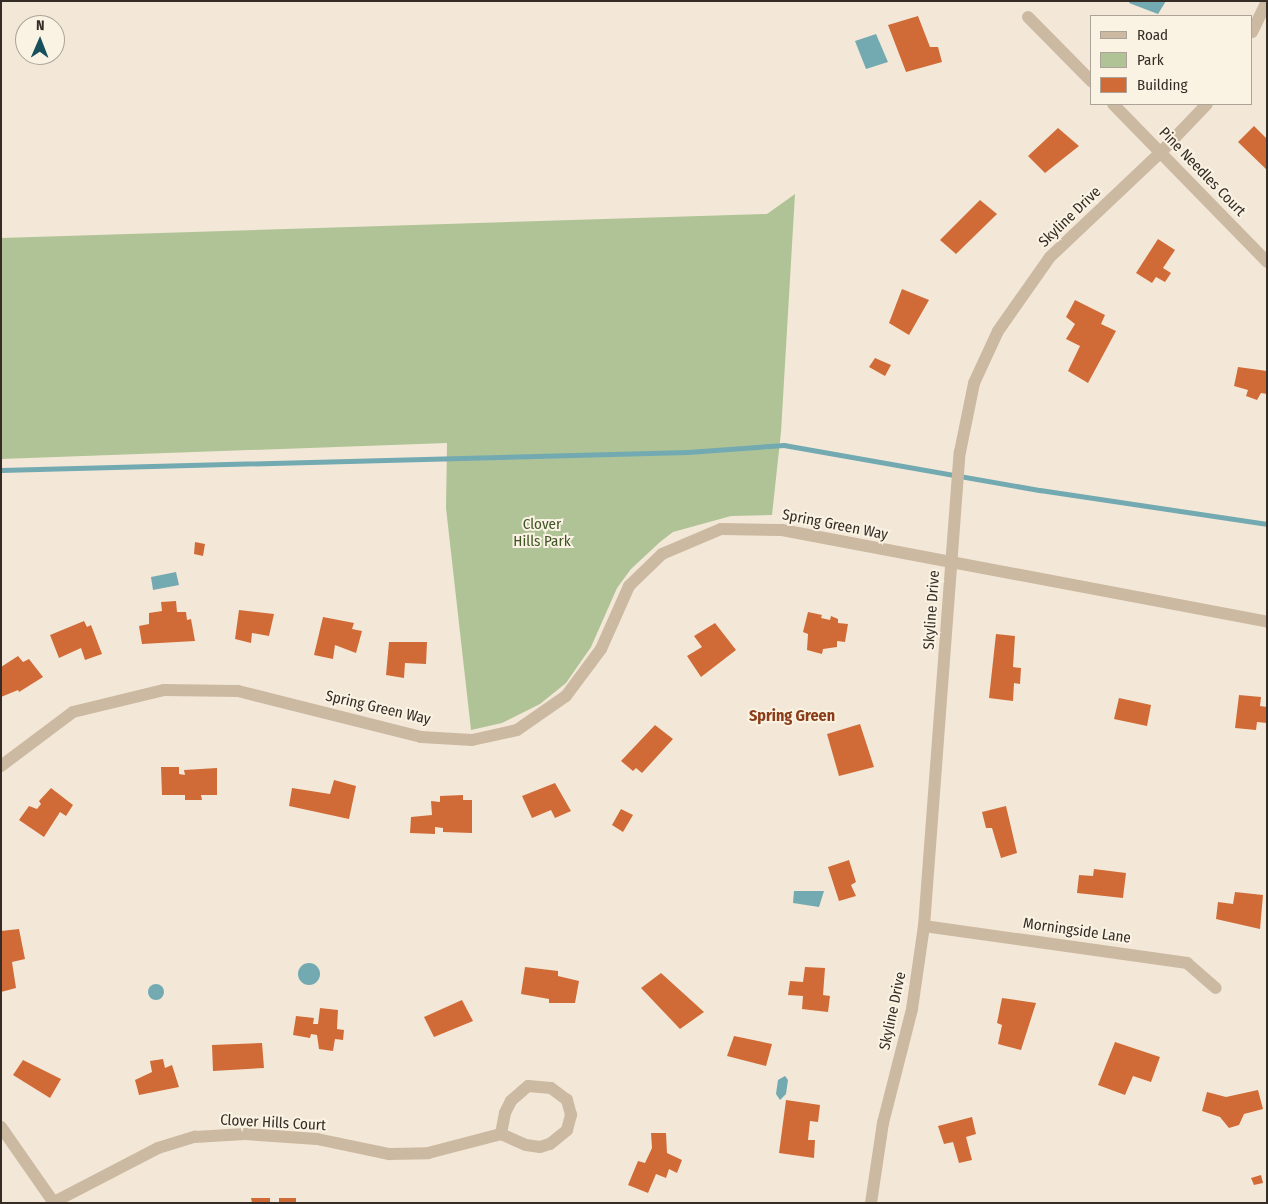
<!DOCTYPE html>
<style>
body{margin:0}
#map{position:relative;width:1268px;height:1204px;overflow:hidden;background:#f3e8d7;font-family:"Fira Sans Condensed",sans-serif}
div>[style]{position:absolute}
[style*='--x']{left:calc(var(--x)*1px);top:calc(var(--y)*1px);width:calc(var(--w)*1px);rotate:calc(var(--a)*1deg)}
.green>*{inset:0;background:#afc396}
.water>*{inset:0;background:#73aab2}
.round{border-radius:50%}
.stream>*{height:4.5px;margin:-2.25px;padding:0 2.25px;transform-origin:2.25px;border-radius:2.25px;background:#73aab2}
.building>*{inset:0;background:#d06b37}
.minor>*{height:12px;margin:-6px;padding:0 6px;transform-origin:6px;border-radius:6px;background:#ccb9a2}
span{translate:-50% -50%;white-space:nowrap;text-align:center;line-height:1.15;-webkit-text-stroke:4px #faf2e3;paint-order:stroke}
.street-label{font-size:15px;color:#352c25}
.park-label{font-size:15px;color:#405627}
.neighbourhood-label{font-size:16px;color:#8b3e18;font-weight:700}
.frame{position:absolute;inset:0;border:2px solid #352c25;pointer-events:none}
.legend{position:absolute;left:1090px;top:15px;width:162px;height:90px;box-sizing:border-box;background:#faf2e3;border:1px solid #aba397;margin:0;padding:6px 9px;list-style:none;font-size:15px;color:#352c25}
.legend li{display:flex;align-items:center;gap:10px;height:25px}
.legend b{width:25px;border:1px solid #aba397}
.north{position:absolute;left:15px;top:15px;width:50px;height:50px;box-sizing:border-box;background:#faf2e3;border:1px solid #aba397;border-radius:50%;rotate:1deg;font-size:14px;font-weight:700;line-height:20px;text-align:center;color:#352c25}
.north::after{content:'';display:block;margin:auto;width:18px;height:22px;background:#174f5a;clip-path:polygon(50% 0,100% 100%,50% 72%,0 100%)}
</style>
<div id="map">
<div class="green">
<div style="clip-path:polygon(795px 194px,781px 432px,772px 515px,731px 516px,673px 532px,660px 542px,631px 569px,617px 588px,591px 647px,566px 683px,540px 704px,502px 723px,471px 730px,446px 508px,447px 443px,1px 459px,1px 238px,767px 214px)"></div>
</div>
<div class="water">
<div style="clip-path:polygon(1130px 1px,1166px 1px,1158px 14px,1129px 3px)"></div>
<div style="clip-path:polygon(876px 34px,888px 62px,866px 69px,855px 41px)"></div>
<div style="clip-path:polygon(176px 572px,179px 585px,153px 590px,151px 577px)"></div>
<div style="clip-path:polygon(794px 891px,824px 891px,819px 907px,793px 903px)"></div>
<div class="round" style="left:298px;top:963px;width:22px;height:22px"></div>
<div class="round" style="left:148px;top:984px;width:16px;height:16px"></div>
<div style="clip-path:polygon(785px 1076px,788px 1080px,786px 1094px,780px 1100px,776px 1094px,778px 1080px)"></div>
</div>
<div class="stream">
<div style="--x:1;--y:470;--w:687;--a:-1.5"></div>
<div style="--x:688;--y:452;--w:96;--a:-4.2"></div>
<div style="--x:784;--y:445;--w:260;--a:10"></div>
<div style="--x:1040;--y:490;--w:230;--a:8.5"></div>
</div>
<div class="building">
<div style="clip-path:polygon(918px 16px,930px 47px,938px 47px,942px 62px,906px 72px,888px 25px)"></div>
<div style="clip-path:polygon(1254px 126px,1267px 139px,1267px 170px,1238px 142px)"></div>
<div style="clip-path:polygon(1058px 128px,1079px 146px,1045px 173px,1028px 156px)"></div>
<div style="clip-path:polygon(980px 200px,997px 214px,956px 254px,940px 240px)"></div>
<div style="clip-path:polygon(1158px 239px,1175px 250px,1163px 268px,1171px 273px,1165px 282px,1156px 277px,1152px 283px,1136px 273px)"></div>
<div style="clip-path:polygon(902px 289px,929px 300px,909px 335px,889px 323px)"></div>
<div style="clip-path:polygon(1075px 300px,1105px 315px,1101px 324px,1116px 331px,1088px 383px,1068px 371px,1080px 346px,1066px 339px,1075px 324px,1066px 317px)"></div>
<div style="clip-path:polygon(875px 358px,891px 365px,885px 376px,869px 367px)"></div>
<div style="clip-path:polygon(1238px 367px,1267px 371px,1267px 394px,1261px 393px,1257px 400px,1246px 396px,1248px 390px,1234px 386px)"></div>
<div style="clip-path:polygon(195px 542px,205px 544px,203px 556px,194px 554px)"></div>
<div style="clip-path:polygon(176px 601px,177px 612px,186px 612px,187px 620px,191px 619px,195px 641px,142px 644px,139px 626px,149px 624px,149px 613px,162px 611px,161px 602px)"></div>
<div style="clip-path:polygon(239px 610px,274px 614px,269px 636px,252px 633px,251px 643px,235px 639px)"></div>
<div style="clip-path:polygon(808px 612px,822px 615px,821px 618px,830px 620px,831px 616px,838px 619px,838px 623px,848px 624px,845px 642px,837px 641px,837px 647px,823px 649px,822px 654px,807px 650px,808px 634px,803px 632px)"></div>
<div style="clip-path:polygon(323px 617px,354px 623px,352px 629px,362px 631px,356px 653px,335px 645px,333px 659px,314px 655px)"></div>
<div style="clip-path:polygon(84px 621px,87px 627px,91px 625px,102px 654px,85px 660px,81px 648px,59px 658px,50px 635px)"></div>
<div style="clip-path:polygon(715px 623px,736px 650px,701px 677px,687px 656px,702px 647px,694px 636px)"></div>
<div style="clip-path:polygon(996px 634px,1015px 636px,1013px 667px,1021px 668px,1020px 684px,1014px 683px,1013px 701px,989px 698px)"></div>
<div style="clip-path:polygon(389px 642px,427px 642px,426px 664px,405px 663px,404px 678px,386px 675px)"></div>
<div style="clip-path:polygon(18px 656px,23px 662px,29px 659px,43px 677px,19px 692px,18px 690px,1px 697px,1px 667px)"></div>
<div style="clip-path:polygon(1239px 695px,1261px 697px,1260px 706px,1267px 707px,1267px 723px,1257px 722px,1256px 730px,1235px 728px)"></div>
<div style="clip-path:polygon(1119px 698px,1151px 705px,1147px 726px,1114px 719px)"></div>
<div style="clip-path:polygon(860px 724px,874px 767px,839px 776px,827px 734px)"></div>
<div style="clip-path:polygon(655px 725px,673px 739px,642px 773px,636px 768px,633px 771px,621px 761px)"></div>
<div style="clip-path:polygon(161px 767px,179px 767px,179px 774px,185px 775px,184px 770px,217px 768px,217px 795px,201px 795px,202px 800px,185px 800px,185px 795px,162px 795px)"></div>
<div style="clip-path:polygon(334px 780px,356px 786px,349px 819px,289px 806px,292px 788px,330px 794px)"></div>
<div style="clip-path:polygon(555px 783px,571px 811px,555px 818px,551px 810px,532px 818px,522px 796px)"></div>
<div style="clip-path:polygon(51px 788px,73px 805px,66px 816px,60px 812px,44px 837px,19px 820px,29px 806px,37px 809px,41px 804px,39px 801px)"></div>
<div style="clip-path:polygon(463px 795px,463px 800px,472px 800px,472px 833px,443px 832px,443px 828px,435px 827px,435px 834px,410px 833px,411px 817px,432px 815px,431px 801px,440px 802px,440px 796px)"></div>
<div style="clip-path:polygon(1006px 806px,1017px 853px,1001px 858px,992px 828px,986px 828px,982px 812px)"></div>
<div style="clip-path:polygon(621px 809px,633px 815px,623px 832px,612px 825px)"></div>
<div style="clip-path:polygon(849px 860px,856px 882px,851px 885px,856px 896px,839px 901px,828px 867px)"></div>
<div style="clip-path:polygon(1094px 869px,1126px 873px,1123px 898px,1077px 893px,1079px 875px,1093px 876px)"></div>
<div style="clip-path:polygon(1235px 892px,1263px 895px,1260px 929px,1216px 919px,1218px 902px,1233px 904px)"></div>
<div style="clip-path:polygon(19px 929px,25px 959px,12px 962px,16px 988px,1px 992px,1px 931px)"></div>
<div style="clip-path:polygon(525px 967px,558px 971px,558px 976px,579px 981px,575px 1003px,549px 1003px,549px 999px,521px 994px)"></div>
<div style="clip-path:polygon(805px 967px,825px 968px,823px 995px,830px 996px,828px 1012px,802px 1009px,803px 996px,788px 995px,790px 981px,803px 982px)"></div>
<div style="clip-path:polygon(661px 973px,704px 1012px,680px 1029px,641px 988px)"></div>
<div style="clip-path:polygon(1002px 998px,1036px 1003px,1021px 1050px,998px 1044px,1002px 1025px,997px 1023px)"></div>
<div style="clip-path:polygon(462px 1000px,473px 1021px,434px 1037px,424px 1017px)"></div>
<div style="clip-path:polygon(320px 1008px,338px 1010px,337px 1029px,344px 1030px,343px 1040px,335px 1039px,333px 1051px,319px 1049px,317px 1035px,311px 1034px,310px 1038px,293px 1035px,296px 1016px,314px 1018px,313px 1024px,318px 1024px)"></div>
<div style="clip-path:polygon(734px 1036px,772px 1044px,766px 1066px,727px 1056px)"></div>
<div style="clip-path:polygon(1115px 1042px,1160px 1057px,1151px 1082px,1133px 1076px,1125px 1095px,1098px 1085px)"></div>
<div style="clip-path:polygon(262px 1043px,264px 1068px,213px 1071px,212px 1045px)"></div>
<div style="clip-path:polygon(163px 1059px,165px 1068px,172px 1065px,179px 1087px,139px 1095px,135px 1080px,152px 1072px,150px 1061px)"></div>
<div style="clip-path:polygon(23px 1060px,61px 1079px,50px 1098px,13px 1075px)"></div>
<div style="clip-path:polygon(1258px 1090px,1263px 1109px,1244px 1114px,1239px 1125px,1229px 1128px,1220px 1117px,1202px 1111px,1207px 1092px,1226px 1097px)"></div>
<div style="clip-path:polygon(786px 1100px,820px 1105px,818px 1122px,810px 1121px,808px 1140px,815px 1140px,814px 1158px,779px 1153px)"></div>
<div style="clip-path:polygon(972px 1117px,976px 1134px,966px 1137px,972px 1160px,959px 1163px,953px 1142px,944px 1144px,938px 1126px)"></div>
<div style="clip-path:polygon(651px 1133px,666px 1133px,667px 1153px,682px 1160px,677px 1173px,669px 1169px,666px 1178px,656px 1174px,648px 1193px,628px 1185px,638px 1161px,645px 1163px,652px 1148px)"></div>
<div style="clip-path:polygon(1261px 1175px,1263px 1183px,1254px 1185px,1251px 1178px)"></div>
<div style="clip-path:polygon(251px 1198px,270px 1198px,270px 1203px,252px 1203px)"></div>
<div style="clip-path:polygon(279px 1198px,296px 1198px,296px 1203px,279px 1203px)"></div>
</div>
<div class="minor">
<div style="--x:1028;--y:17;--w:91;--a:45.4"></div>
<div style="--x:1252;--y:32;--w:34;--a:-64"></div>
<div style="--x:1113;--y:104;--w:221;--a:45.7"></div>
<div style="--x:1;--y:766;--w:90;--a:-36.9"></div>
<div style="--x:73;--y:712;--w:94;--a:-13.6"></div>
<div style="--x:164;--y:690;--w:74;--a:0.8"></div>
<div style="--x:238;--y:691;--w:189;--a:14.1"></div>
<div style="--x:421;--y:737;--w:51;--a:3.4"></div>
<div style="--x:472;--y:740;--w:46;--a:-12.5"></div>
<div style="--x:517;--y:730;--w:60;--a:-34.8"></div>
<div style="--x:566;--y:696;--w:59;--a:-53.3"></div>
<div style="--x:601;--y:649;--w:69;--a:-66"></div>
<div style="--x:629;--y:586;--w:46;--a:-44.1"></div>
<div style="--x:662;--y:554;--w:64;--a:-23"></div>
<div style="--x:721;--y:529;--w:61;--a:0.9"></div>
<div style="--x:782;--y:530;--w:494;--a:10.7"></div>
<div style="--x:924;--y:926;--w:266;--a:8"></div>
<div style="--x:1187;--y:963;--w:38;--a:41"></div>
<div style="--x:1;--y:1127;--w:93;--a:55.1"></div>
<div style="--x:54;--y:1202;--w:117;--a:-27.4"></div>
<div style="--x:158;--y:1148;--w:39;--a:-17"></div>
<div style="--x:195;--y:1137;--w:50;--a:-3.4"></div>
<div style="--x:245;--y:1134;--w:72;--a:4"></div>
<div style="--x:317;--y:1139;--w:74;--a:11.8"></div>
<div style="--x:389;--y:1154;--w:39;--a:-1"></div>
<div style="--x:428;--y:1153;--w:75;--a:-14.6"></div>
<div style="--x:501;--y:1134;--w:27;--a:24"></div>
<div style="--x:526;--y:1145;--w:14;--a:8"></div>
<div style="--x:540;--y:1147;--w:10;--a:-17"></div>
<div style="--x:550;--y:1144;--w:22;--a:-39"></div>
<div style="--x:567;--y:1130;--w:16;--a:-75"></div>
<div style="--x:571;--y:1115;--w:16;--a:-105"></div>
<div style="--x:567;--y:1100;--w:20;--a:-143"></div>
<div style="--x:551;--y:1088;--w:23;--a:-175"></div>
<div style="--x:528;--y:1086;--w:23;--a:139"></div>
<div style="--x:511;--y:1101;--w:13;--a:117"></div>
<div style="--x:505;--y:1113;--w:21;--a:101"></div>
<div style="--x:871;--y:1203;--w:81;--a:-81.5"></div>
<div style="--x:883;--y:1123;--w:118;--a:-75.7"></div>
<div style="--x:912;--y:1009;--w:84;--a:-81.8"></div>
<div style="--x:924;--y:926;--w:475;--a:-85.7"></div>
<div style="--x:960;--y:452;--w:70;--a:-78.5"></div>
<div style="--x:974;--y:383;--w:57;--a:-65.2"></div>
<div style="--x:998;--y:331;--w:90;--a:-54.9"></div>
<div style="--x:1050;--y:257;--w:153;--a:-43.4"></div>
<div style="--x:1161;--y:152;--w:66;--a:-46.2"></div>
</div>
<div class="street-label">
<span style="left:1202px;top:172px;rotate:46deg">Pine Needles Court</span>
<span style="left:1070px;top:217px;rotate:-44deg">Skyline Drive</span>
<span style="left:835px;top:525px;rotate:11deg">Spring Green Way</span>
<span style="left:932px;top:610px;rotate:-86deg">Skyline Drive</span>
<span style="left:378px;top:708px;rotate:13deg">Spring Green Way</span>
<span style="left:1077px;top:931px;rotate:8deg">Morningside Lane</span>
<span style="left:893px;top:1011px;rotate:-78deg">Skyline Drive</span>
<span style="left:273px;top:1123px;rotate:3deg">Clover Hills Court</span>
</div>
<div class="park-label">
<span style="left:542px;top:533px">Clover<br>Hills Park</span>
</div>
<div class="neighbourhood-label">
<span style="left:792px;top:716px">Spring Green</span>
</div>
<div class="frame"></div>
<ul class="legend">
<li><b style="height:6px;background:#ccb9a2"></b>Road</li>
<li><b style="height:14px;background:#afc396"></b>Park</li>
<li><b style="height:14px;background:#d06b37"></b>Building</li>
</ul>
<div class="north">N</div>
</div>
